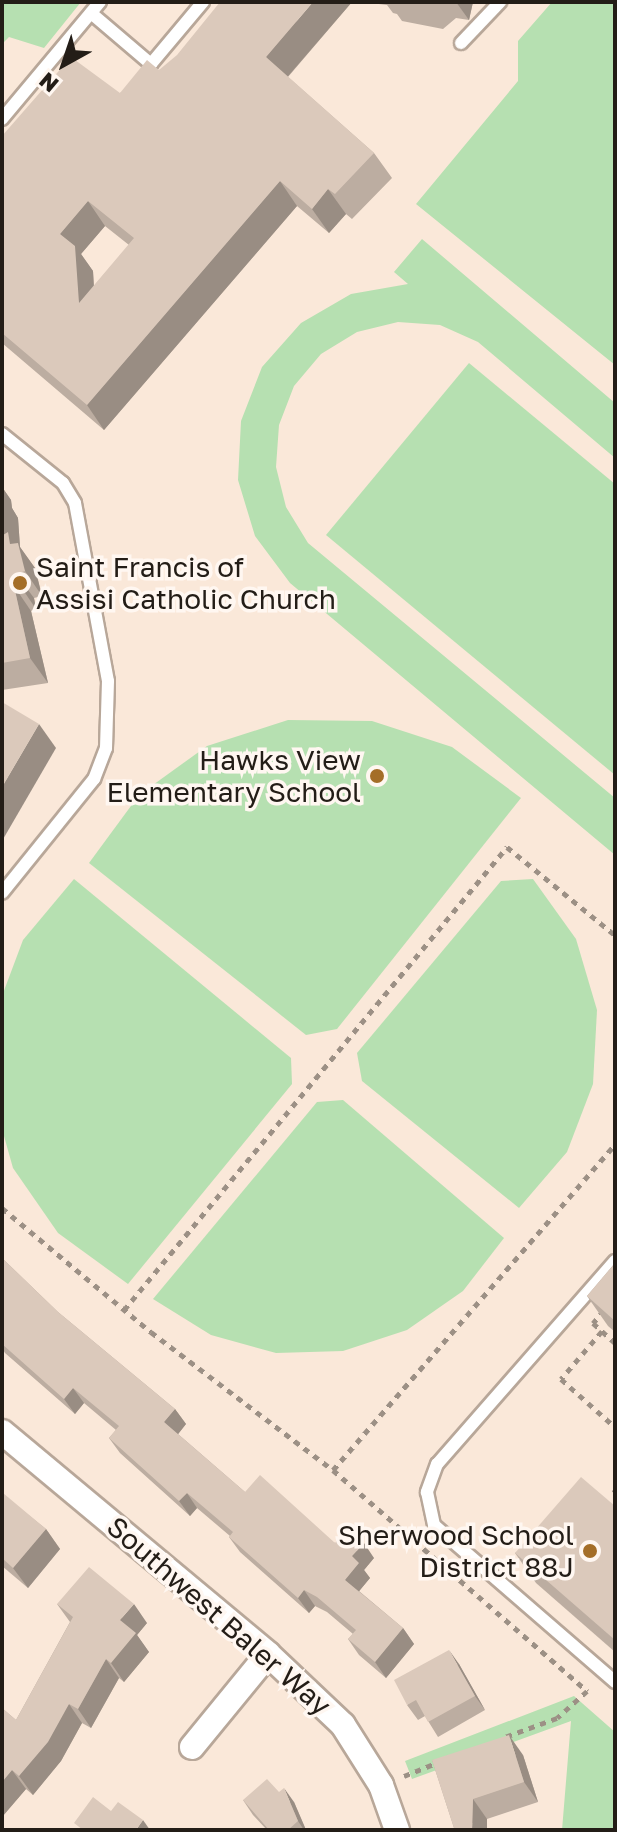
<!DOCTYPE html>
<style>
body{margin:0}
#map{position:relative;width:617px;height:1832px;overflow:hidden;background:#fae8d9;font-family:"Golos Text",sans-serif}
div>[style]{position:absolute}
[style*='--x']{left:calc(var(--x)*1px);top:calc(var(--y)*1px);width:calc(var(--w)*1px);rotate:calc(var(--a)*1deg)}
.green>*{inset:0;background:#b6e0b1}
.path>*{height:5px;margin-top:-2.5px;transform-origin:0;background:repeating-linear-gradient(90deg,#9c9085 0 6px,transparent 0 12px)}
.roads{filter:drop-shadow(2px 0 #b8a799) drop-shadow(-2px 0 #b8a799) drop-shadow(0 2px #b8a799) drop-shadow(0 -2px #b8a799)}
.lane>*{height:12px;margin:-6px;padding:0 6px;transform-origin:6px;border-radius:6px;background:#fff}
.street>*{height:24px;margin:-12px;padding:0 12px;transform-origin:12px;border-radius:12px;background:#fff}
.wall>*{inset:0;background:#bcada1}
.shaded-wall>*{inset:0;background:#998d83}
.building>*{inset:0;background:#dbc9bb}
.dots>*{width:22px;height:22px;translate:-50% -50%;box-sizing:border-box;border:4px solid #fff7f1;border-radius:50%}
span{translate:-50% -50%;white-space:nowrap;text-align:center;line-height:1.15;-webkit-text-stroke:7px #fff7f1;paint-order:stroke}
.poi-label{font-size:28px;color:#231d17}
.left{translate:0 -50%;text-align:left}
.right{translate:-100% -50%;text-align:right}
.street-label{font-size:28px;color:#231d17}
.frame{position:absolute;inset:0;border:4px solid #231d17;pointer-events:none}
.north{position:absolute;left:24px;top:24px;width:80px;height:80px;-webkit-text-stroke:6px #fff7f1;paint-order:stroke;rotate:220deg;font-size:22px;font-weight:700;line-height:32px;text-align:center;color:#231d17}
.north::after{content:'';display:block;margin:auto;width:28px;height:36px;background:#231d17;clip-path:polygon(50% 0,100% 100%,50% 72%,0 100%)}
</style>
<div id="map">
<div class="green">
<div style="clip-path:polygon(2px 2px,81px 2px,44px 48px,9px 37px,2px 44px)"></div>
<div style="clip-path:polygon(552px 2px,615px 2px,615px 365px,416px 204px,518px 81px,518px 41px)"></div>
<div style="clip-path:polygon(422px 239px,615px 403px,615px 458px,478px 342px,440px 325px,398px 322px,357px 332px,321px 354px,294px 386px,279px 425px,276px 467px,286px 507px,308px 543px,615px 798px,615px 855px,290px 583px,255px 536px,238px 480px,241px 421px,262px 367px,301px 323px,351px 294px,408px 284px,394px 272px)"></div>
<div style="clip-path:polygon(469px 363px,615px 484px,615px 775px,326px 535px)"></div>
<div style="clip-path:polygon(288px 720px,372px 721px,452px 747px,521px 798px,337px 1029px,306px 1035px,89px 863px,139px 795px,207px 746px)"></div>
<div style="clip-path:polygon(74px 879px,291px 1058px,292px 1084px,128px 1284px,58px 1233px,13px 1168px,2px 1129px,2px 996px,23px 940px)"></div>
<div style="clip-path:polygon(533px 879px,576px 939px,597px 1010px,593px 1084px,567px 1152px,519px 1208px,362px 1081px,357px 1053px,501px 881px)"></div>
<div style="clip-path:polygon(343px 1100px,504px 1238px,463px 1291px,407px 1330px,343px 1351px,276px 1353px,211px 1335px,153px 1299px,317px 1102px)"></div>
<div style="clip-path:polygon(574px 1696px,615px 1732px,615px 1830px,562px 1830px,571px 1721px,412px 1779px,405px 1761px)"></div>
</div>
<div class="path">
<div style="--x:2;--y:1208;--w:194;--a:39.8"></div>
<div style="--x:151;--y:1332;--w:228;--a:37.2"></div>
<div style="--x:333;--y:1470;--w:337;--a:41"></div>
<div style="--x:587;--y:1691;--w:40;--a:138"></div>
<div style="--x:557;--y:1718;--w:55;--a:159.9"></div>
<div style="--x:124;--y:1310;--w:601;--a:-50.4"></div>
<div style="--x:507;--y:847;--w:139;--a:39.2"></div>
<div style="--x:604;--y:1310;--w:17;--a:130"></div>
<div style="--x:593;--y:1323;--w:30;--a:42"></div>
<div style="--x:602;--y:1331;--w:63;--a:130.5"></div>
<div style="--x:561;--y:1379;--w:72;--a:41.6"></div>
<div style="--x:333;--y:1470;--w:431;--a:-49.1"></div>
<div style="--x:613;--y:1489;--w:2;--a:27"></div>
<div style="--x:404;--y:1776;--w:35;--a:-22"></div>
</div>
<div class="roads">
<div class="lane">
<div style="--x:91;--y:13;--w:79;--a:40.4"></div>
<div style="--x:151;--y:64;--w:81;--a:-50"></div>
<div style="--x:461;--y:43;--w:57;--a:-46.4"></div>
<div style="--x:2;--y:119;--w:153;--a:-50.1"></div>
<div style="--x:2;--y:434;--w:78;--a:38.8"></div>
<div style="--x:63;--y:483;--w:23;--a:59"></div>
<div style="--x:75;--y:503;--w:181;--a:79.5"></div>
<div style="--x:108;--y:681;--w:67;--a:91.7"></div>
<div style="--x:106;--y:748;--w:33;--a:111"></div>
<div style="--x:94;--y:779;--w:146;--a:128.9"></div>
<div style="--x:615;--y:1261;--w:270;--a:131.2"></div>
<div style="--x:437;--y:1464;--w:30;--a:110"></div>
<div style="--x:427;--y:1492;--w:34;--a:78"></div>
<div style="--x:434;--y:1525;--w:240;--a:40.9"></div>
</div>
<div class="street">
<div style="--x:2;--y:1432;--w:346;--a:39.8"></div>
<div style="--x:268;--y:1654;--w:103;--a:43.4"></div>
<div style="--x:343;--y:1725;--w:71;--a:57.7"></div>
<div style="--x:381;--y:1785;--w:48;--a:70.4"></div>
<div style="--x:192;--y:1747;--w:120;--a:-50.7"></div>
</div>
</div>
<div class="wall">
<div style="clip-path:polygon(evenodd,352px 2px,288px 77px,374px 153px,392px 178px,352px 219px,346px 214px,329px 233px,297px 206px,104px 430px,2px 343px,2px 136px,120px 93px,159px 70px,352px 2px,105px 226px,129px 245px,94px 286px,93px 271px,81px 254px,105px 226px)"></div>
<div style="clip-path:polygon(362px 2px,473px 2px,469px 20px,456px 18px,443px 29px,402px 21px,397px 14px,393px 13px,387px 5px)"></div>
<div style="clip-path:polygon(2px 487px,11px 500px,12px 508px,18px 518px,20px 547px,35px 568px,42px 596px,34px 598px,36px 609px,31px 611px,48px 683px,2px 690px)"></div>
<div style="clip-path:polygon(2px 1258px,58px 1312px,175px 1409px,186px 1424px,178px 1434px,245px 1492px,335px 1543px,374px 1558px,364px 1570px,370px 1578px,359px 1591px,403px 1628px,414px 1644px,386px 1678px,359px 1655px,348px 1639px,353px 1634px,327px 1612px,315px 1606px,309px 1613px,240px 1552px,229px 1537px,230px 1536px,197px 1508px,190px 1516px,120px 1453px,109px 1438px,116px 1430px,84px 1403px,75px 1414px,5px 1353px,2px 1348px)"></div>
<div style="clip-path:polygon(615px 1263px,615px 1332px,608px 1326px,587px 1296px)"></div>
<div style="clip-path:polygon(2px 1494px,46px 1529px,60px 1549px,28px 1588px,2px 1566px)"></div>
<div style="clip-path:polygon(615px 1506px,615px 1652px,536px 1583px,515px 1553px)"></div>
<div style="clip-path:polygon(57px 1604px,147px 1623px,137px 1635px,149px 1652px,124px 1682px,119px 1678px,91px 1728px,82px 1723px,61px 1761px,33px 1795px,26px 1789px,2px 1817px,2px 1708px,16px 1720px,70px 1622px)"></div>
<div style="clip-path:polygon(459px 1664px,485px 1710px,438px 1737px,425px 1716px,418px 1720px,407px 1705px)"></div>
<div style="clip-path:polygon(523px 1755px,538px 1802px,487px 1819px,454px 1828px,432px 1760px)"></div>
<div style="clip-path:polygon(243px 1800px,294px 1802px,306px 1830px,267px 1830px,253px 1815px)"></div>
</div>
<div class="shaded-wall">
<div style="clip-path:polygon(313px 2px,352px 2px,283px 82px,266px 57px)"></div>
<div style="clip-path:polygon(456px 2px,473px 2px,469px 20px)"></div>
<div style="clip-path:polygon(280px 181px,297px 206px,104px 430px,87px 405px)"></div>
<div style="clip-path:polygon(328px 189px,346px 214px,329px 233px,312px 209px)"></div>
<div style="clip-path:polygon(88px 201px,105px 226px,81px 254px,93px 271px,96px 328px,79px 303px,60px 234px)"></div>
<div style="clip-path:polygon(2px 487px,11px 500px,12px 508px,18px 518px,20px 547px,35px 568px,42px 596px,25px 571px,3px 535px)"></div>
<div style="clip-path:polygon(16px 574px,34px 598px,36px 609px,19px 584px)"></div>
<div style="clip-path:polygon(14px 586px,31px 611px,48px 683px,30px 658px)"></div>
<div style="clip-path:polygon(39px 724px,56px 748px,2px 841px,2px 787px)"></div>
<div style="clip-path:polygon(73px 1388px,84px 1403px,75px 1414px,64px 1399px)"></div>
<div style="clip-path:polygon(175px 1409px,186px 1424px,175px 1438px,164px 1422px)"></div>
<div style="clip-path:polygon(187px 1493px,197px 1508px,190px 1516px,179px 1501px)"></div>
<div style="clip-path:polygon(46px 1529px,60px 1549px,28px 1588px,13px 1568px)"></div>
<div style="clip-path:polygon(364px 1543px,374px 1558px,364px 1570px,370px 1578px,356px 1595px,345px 1580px,352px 1556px)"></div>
<div style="clip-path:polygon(304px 1590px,315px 1606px,309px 1613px,298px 1598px)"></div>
<div style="clip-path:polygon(134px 1604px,147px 1623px,137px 1635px,149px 1652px,124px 1682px,111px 1663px,120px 1620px)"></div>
<div style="clip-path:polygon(403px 1628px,414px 1644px,386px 1678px,375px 1662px)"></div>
<div style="clip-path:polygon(449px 1650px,459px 1664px,485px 1710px,475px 1696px)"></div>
<div style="clip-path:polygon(106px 1659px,119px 1678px,91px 1728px,78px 1709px)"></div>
<div style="clip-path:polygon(69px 1704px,82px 1723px,61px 1761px,33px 1795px,19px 1776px)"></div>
<div style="clip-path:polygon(509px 1735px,523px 1755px,538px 1802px,524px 1782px)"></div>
<div style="clip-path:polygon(12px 1770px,26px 1789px,2px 1817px,2px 1782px)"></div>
<div style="clip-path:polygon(284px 1788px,294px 1802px,306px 1830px,304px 1830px,298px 1821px)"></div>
<div style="clip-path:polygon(473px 1799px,487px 1819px,487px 1830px,472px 1830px)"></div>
<div style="clip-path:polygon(143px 1820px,150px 1830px,136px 1830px)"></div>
</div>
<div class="building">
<div style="clip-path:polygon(evenodd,220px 2px,313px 2px,266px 57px,374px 153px,335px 194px,328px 189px,312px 209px,280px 181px,87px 405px,2px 333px,2px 136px,71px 57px,120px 93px,147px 60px,159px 70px,177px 55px,220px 2px,88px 201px,134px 238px,79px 303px,75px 246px,60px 234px,88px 201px)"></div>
<div style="clip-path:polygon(2px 511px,3px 535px,8px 532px,10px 544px,18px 543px,25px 571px,16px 574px,19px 584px,14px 586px,30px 658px,2px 663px)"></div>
<div style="clip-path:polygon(2px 702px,39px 724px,2px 787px)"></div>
<div style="clip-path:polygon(2px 1258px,58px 1312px,175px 1409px,164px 1422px,245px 1492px,260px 1475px,335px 1543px,347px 1529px,364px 1543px,352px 1556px,359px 1563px,345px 1580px,403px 1628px,375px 1662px,348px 1639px,356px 1630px,317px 1597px,304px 1590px,298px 1598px,229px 1537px,233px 1532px,187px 1493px,179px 1501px,109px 1438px,119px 1426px,73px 1388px,64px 1399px,2px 1344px,2px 1329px,4px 1326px,2px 1325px)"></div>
<div style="clip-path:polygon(615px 1263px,615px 1321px,587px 1296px)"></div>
<div style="clip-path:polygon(581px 1477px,615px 1506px,615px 1640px,515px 1553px)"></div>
<div style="clip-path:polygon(3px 1493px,46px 1529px,13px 1568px,2px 1558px)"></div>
<div style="clip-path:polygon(89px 1567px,134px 1604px,120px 1620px,136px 1633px,111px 1663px,106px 1659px,78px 1709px,69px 1704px,48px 1742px,19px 1776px,12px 1770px,2px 1782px,2px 1708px,16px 1720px,73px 1617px,57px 1604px)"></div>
<div style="clip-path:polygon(449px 1650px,475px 1696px,428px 1722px,416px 1700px,407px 1705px,394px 1680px)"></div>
<div style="clip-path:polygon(509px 1735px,524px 1782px,473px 1799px,472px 1830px,442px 1830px,442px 1828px,454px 1828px,432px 1760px)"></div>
<div style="clip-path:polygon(267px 1779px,279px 1792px,284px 1788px,298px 1821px,288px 1830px,269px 1830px,243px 1800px)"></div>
<div style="clip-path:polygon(93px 1797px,111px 1811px,118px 1802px,143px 1820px,136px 1830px,83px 1830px,74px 1823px)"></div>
</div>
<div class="dots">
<div style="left:20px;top:583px;background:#a46e28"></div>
<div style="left:377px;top:776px;background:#a46e28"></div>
<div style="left:590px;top:1551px;background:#a46e28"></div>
</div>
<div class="poi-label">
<span class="left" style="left:36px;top:583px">Saint Francis of<br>Assisi Catholic Church</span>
<span class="right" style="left:361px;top:776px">Hawks View<br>Elementary School</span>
<span class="right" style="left:574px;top:1551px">Sherwood School<br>District 88J</span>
</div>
<div class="street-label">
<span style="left:219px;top:1616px;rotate:41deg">Southwest Baler Way</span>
</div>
<div class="frame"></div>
<div class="north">N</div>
</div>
